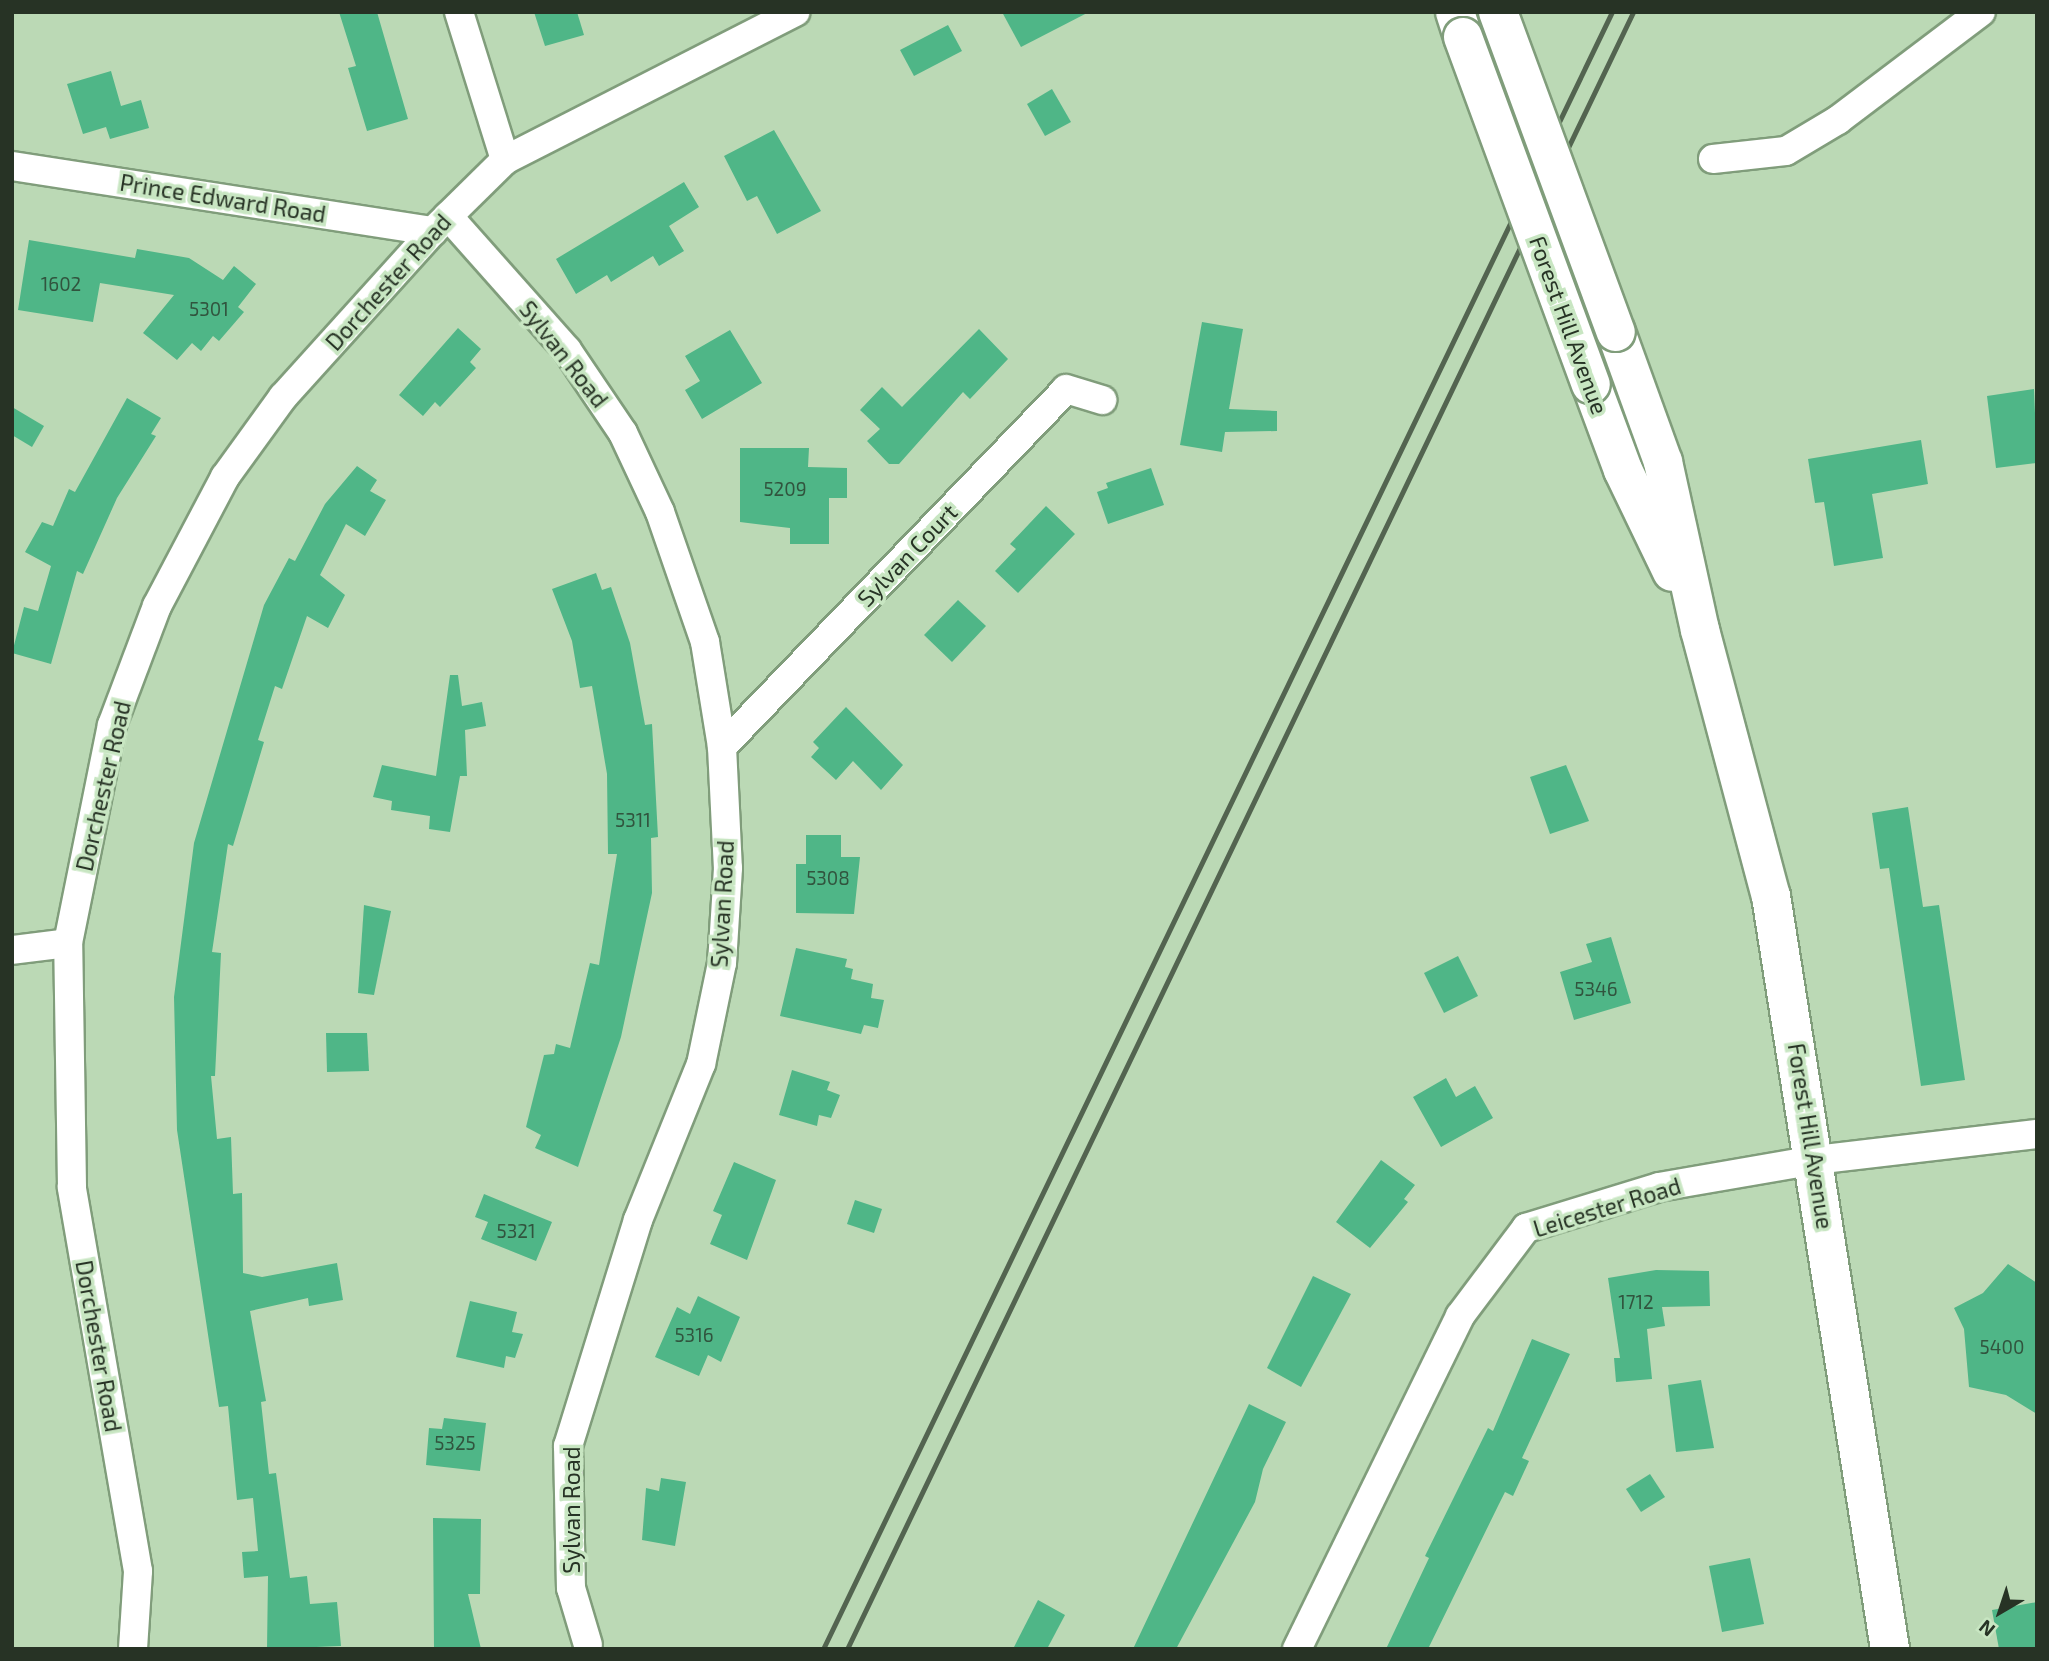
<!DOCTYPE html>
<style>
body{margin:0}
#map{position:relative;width:2049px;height:1661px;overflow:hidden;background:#bbd9b5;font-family:"Exo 2",sans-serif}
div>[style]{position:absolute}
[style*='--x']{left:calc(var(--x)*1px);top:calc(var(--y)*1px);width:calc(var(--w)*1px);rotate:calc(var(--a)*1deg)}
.building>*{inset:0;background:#4fb687}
.roads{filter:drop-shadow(2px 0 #809d7b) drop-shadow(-2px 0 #809d7b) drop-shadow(0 2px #809d7b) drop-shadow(0 -2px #809d7b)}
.minor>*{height:28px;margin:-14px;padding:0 14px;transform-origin:14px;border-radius:14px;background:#fff}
.secondary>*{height:38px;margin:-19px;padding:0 19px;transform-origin:19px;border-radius:19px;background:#fff}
.rail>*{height:5px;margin:-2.5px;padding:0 2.5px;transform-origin:2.5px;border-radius:2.5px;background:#536450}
.bridges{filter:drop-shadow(2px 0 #809d7b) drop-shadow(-2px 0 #809d7b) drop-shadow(0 2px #809d7b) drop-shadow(0 -2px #809d7b)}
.secondary-bridge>*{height:38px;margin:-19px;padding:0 19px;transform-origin:19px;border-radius:19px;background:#fff}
span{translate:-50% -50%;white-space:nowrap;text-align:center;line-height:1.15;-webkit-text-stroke:7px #c8e6c2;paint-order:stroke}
.number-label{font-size:19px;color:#31543e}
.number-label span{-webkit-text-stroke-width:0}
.street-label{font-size:23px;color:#273325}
.frame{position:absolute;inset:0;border:14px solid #273325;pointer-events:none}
.north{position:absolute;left:1965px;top:1577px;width:70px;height:70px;-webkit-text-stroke:5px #c8e6c2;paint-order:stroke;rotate:219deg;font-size:19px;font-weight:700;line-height:28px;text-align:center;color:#273325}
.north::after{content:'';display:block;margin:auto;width:24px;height:32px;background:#273325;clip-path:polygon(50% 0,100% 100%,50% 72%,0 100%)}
</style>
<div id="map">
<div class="building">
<div style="clip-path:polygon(339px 12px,377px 12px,408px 119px,367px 131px,348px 68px,356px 66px)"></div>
<div style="clip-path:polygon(534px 12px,577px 12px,584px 35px,545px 46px)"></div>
<div style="clip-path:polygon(1002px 12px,1089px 12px,1021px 47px)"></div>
<div style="clip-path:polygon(948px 25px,962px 51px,914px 76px,900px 50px)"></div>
<div style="clip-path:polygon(111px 71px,121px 106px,141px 100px,149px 128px,110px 139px,106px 127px,83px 134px,67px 84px)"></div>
<div style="clip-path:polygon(1052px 89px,1071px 122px,1045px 136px,1027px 104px)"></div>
<div style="clip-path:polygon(774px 130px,821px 211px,777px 234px,757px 196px,747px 201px,724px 156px)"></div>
<div style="clip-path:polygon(684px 182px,699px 207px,669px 226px,684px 251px,659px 266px,653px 256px,611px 282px,607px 275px,576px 294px,556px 259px)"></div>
<div style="clip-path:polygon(29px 240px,135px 258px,137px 249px,189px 258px,223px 280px,234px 266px,256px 284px,238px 307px,244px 312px,219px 341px,213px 336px,201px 351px,192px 343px,177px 360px,143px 333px,174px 295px,100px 283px,93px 322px,18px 310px)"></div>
<div style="clip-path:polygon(1202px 322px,1243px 329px,1229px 409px,1277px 411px,1277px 431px,1225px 432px,1222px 452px,1180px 445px)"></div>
<div style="clip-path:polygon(458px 328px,481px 349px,470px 362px,476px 368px,440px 407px,435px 402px,423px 416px,399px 395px)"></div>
<div style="clip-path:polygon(979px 329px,1008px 359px,970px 399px,963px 392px,899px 464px,889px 464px,867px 441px,880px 429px,860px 410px,882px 387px,902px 407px)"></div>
<div style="clip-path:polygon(730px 330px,762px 383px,702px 419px,685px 390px,700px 381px,685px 356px)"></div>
<div style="clip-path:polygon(2034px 389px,2037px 463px,1996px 468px,1987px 396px)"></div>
<div style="clip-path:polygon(127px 398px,161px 418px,151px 434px,156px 436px,117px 498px,83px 574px,77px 571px,51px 664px,12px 653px,24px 607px,38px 611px,51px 566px,25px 552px,42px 522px,53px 526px,69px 489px,75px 492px)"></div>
<div style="clip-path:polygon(12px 407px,44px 426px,32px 447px,12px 435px)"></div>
<div style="clip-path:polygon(1921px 440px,1928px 484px,1872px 494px,1883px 558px,1834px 566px,1824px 502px,1815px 503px,1808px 459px)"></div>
<div style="clip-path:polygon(740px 448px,809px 448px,808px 467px,847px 468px,847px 498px,829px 498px,829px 544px,790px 544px,790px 528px,740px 522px)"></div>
<div style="clip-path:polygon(357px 466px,377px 480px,370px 491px,386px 500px,365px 536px,346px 524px,320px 575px,345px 595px,328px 628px,307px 616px,282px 689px,275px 686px,258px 740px,264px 742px,233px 846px,228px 844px,212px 952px,221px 953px,215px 1076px,211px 1076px,217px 1139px,231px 1137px,233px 1194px,242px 1193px,243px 1273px,262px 1277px,337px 1263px,343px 1300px,309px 1306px,308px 1298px,250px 1311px,266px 1401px,261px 1402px,269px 1474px,276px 1473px,290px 1578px,307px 1576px,310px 1604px,337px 1602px,341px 1646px,267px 1649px,268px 1576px,244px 1578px,242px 1552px,258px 1551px,253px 1498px,237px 1500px,228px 1406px,219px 1407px,177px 1130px,174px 997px,194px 843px,264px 605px,289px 558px,295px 561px,325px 504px)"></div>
<div style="clip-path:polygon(1151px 468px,1164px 505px,1108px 524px,1097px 492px,1108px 488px,1106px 483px)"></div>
<div style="clip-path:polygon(1046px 506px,1075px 534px,1018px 593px,995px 571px,1016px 549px,1010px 544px)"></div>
<div style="clip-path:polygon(596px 573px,602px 590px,611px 587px,630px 643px,645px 725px,652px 724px,658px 837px,651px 838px,652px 893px,621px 1037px,578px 1167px,535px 1148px,541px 1135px,526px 1127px,544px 1055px,554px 1054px,556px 1044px,570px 1048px,590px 963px,599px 965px,617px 854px,608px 854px,607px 774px,592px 686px,580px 688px,572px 641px,552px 589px)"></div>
<div style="clip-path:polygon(958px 600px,986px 626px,952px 662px,924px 635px)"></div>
<div style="clip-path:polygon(450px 675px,458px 675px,462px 706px,482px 702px,486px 726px,465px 730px,467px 776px,460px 776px,450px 832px,429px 829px,430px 816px,391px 810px,392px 801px,373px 797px,382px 765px,436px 776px)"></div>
<div style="clip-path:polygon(846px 707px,903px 765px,881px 790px,853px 761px,836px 780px,811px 757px,819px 748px,813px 742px)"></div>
<div style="clip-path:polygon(1566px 765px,1589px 821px,1550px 834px,1530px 777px)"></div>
<div style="clip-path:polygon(1908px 807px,1923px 907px,1939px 905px,1965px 1080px,1921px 1086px,1889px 868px,1880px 869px,1872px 813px)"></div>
<div style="clip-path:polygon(806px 835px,841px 835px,841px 857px,860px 857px,854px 914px,796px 913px,796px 864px,806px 864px)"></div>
<div style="clip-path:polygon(364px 905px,391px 911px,374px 995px,358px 993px)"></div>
<div style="clip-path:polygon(1611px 937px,1631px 1003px,1574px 1020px,1560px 972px,1592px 962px,1586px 944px)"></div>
<div style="clip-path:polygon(796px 948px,847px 959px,845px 967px,853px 969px,851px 979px,873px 984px,871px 998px,884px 1000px,878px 1028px,864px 1025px,861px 1034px,780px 1016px)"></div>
<div style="clip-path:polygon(1458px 956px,1478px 996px,1444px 1013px,1424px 973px)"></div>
<div style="clip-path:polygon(326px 1033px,367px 1033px,369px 1071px,327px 1072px)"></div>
<div style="clip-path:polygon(792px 1070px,830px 1082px,827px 1090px,840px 1095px,831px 1118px,819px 1115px,817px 1126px,779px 1115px)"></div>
<div style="clip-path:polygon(1446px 1078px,1456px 1097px,1475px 1086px,1493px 1118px,1441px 1147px,1413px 1097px)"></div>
<div style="clip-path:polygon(1381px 1160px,1415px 1185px,1404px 1199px,1408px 1202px,1370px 1248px,1336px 1222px)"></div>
<div style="clip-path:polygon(734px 1162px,776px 1180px,747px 1260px,710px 1244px,722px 1215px,713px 1211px)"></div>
<div style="clip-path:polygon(484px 1194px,552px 1222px,536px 1261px,481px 1239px,488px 1222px,475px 1217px)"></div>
<div style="clip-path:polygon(855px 1200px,882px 1209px,874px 1233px,847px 1224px)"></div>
<div style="clip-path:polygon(2008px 1264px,2037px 1283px,2037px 1414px,2006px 1395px,1969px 1387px,1964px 1329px,1954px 1308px,1983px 1293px)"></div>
<div style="clip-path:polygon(1656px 1270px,1709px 1271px,1710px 1306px,1662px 1307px,1665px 1326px,1647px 1329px,1652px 1379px,1616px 1382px,1614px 1358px,1620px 1358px,1608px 1278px)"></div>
<div style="clip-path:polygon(1313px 1276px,1351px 1294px,1301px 1387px,1267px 1368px)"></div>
<div style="clip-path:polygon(698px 1296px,740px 1317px,721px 1362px,708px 1355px,699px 1376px,655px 1357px,677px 1307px,690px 1314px)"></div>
<div style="clip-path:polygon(470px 1301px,517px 1312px,512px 1332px,523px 1334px,515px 1358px,506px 1356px,504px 1368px,456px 1357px)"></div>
<div style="clip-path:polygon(1532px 1339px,1570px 1354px,1522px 1458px,1529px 1461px,1513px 1496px,1505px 1492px,1499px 1504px,1428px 1649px,1386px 1649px,1429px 1558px,1425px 1556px,1488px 1428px,1493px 1431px)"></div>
<div style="clip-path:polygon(1701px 1380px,1714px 1448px,1676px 1452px,1668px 1385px)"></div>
<div style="clip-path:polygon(1249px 1404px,1286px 1422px,1263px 1469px,1255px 1502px,1176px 1649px,1133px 1649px)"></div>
<div style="clip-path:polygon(444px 1418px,486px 1423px,480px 1471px,426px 1465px,429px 1428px,442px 1429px)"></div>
<div style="clip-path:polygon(1650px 1474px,1665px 1497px,1641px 1512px,1626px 1489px)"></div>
<div style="clip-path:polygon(661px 1478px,686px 1482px,675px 1546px,642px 1540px,646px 1488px,659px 1491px)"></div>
<div style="clip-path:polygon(433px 1518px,481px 1519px,480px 1594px,468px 1594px,481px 1649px,434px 1649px)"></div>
<div style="clip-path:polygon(1750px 1558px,1764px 1624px,1722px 1632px,1709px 1566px)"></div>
<div style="clip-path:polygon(1038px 1600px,1065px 1615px,1047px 1649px,1013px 1649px)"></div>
<div style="clip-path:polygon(2037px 1602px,2037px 1649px,1999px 1649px,1992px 1610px)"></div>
</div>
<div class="roads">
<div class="minor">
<div style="--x:459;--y:12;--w:155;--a:72.7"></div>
<div style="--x:1713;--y:159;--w:73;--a:-6.3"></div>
<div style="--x:1786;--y:151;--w:61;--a:-30.8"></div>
<div style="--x:1838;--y:120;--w:179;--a:-37.1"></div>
<div style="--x:12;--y:166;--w:426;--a:8.8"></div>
<div style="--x:448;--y:216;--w:179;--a:48.4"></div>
<div style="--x:567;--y:350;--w:100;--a:56"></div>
<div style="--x:623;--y:433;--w:87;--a:64.9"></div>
<div style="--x:660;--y:512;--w:138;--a:70.9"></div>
<div style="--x:705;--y:642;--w:106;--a:80.8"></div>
<div style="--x:722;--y:747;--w:121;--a:87.2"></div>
<div style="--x:728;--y:868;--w:95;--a:93.6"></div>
<div style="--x:722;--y:963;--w:103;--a:101.7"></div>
<div style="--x:701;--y:1064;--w:168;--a:112"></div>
<div style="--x:638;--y:1220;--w:237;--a:107.2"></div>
<div style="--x:568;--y:1446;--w:142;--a:88.8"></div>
<div style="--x:571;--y:1588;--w:59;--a:73.4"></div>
<div style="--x:722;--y:747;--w:496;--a:-46.1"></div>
<div style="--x:1066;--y:389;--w:38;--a:17"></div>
<div style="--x:12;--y:950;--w:56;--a:-7.1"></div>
<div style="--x:133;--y:1649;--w:78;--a:-86.3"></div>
<div style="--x:138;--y:1571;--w:390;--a:-99.8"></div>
<div style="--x:72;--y:1187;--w:244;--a:-90.9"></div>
<div style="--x:68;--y:943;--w:222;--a:-78.6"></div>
<div style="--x:112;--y:725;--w:127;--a:-69.3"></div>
<div style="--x:157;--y:606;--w:146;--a:-62.2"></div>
<div style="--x:225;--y:477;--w:99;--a:-54.1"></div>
<div style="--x:283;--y:397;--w:224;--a:-47.9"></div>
<div style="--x:433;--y:231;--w:101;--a:-44.6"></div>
<div style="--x:505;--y:160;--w:326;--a:-27"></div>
<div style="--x:1297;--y:1649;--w:371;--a:-63.9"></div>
<div style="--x:1460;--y:1316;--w:110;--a:-53.1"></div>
<div style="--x:1526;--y:1228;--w:139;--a:-17.1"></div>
<div style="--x:1659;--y:1187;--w:158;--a:-9.8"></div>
<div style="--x:1815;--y:1160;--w:224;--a:-6.7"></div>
</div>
<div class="secondary">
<div style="--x:1455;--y:12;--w:26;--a:72"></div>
<div style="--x:1616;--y:332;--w:138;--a:70.1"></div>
<div style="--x:1663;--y:462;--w:172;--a:77.6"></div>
<div style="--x:1700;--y:630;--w:275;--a:75.1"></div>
<div style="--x:1771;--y:896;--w:762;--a:81.02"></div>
<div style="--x:1591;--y:384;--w:92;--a:69.6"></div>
<div style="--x:1623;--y:470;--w:113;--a:64.3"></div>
</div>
</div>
<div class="rail">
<div style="--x:823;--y:1649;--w:1817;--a:-64.27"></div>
<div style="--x:847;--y:1649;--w:1816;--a:-64.35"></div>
</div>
<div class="bridges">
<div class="secondary-bridge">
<div style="--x:1498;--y:12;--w:341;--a:69.8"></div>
<div style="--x:1463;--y:37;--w:370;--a:69.8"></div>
</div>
</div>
<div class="number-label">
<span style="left:61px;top:284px">1602</span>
<span style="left:209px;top:309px">5301</span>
<span style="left:785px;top:489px">5209</span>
<span style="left:633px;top:820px">5311</span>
<span style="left:828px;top:878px">5308</span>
<span style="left:1596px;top:989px">5346</span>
<span style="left:516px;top:1231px">5321</span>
<span style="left:1636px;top:1302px">1712</span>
<span style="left:694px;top:1335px">5316</span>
<span style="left:2002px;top:1347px">5400</span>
<span style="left:455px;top:1443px">5325</span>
</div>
<div class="street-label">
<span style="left:223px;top:198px;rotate:9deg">Prince Edward Road</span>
<span style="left:388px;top:282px;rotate:-48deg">Dorchester Road</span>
<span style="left:1569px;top:325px;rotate:70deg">Forest Hill Avenue</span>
<span style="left:564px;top:354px;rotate:52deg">Sylvan Road</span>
<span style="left:907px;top:555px;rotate:-46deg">Sylvan Court</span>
<span style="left:103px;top:786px;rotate:-77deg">Dorchester Road</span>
<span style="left:722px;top:904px;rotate:-87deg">Sylvan Road</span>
<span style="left:1811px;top:1136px;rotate:81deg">Forest Hill Avenue</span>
<span style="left:1607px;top:1207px;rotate:-17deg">Leicester Road</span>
<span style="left:99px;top:1346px;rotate:80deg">Dorchester Road</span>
<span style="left:571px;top:1510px;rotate:-90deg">Sylvan Road</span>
</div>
<div class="frame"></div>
<div class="north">N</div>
</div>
